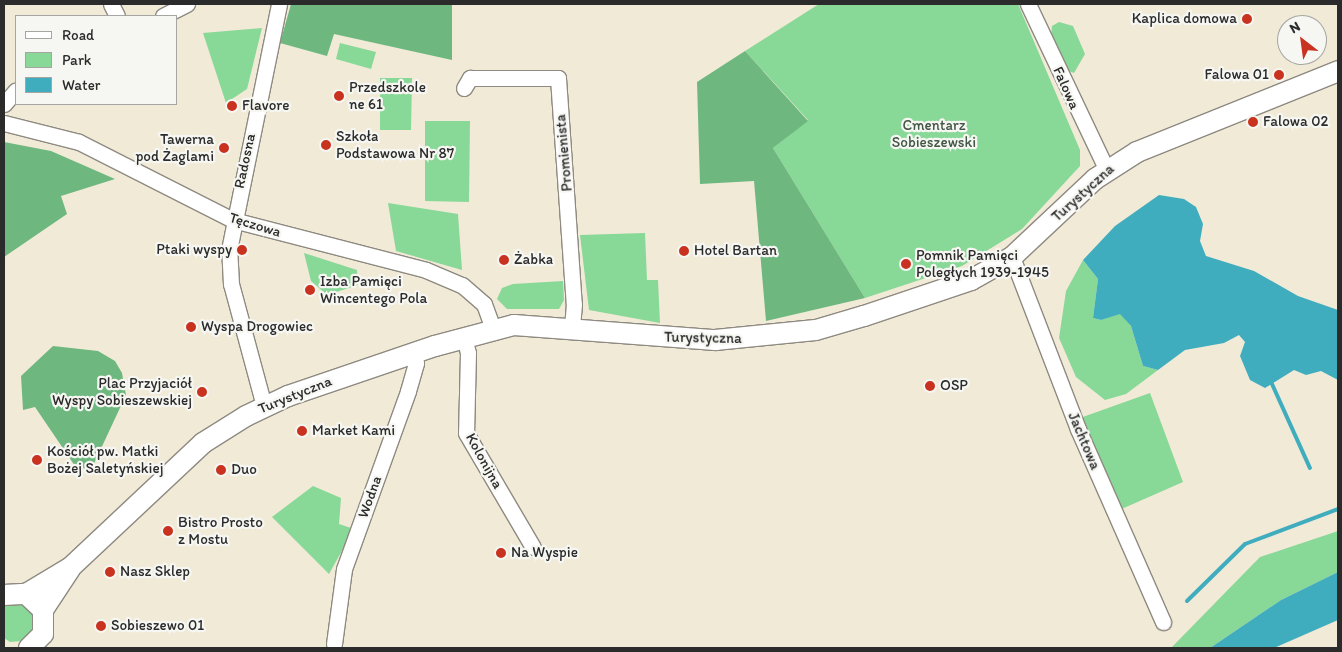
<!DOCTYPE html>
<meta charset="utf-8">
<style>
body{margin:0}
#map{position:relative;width:1342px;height:652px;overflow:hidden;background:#f1ead7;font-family:Itim,sans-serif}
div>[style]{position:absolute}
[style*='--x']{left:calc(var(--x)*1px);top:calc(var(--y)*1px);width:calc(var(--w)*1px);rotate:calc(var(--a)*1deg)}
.green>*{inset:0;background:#88d897}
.forest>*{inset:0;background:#6eb880}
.water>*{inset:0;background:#40adbf}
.stream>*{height:4px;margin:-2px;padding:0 2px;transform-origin:2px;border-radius:2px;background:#40adbf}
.roads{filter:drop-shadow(1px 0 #8e8a81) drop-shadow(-1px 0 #8e8a81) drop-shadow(0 1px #8e8a81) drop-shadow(0 -1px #8e8a81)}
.minor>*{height:15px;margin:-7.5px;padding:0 7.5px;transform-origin:7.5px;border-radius:7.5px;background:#fff}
.secondary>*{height:20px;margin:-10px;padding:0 10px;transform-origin:10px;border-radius:10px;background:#fff}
.dots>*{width:14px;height:14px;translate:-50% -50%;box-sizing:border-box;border:2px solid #f6f6f2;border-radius:50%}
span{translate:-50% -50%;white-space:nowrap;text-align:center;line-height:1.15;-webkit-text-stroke:4.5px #f6f6f2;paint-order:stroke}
.poi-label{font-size:15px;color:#2b2b2b}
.right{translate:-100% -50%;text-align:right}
.left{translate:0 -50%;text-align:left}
.street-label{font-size:15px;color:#2b2b2b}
.park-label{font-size:15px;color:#425646}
.frame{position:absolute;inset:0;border:5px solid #2b2b2b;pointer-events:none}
.legend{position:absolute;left:15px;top:15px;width:162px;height:90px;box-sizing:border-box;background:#f6f6f2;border:1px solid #a5a5a2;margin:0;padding:6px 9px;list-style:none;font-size:15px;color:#2b2b2b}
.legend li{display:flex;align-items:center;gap:10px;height:25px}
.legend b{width:25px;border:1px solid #a5a5a2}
.north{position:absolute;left:1277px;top:15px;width:50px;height:50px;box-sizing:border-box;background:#f6f6f2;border:1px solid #a5a5a2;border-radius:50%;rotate:330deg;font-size:14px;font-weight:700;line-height:20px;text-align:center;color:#2b2b2b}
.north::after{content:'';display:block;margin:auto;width:18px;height:22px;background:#c8321e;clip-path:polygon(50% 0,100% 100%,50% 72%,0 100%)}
</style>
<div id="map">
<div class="green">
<div style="clip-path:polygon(819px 4px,1018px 4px,1080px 150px,1080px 166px,1022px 229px,962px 266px,865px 298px,773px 148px,808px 120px,745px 51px)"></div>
<div style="clip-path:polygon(1059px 22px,1073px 26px,1085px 54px,1074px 73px,1066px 70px,1051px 36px,1052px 26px)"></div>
<div style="clip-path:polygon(262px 28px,247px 89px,226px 103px,203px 33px)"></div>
<div style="clip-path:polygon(340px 43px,376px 52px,371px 69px,336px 59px)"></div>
<div style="clip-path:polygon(380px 78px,412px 78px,411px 130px,380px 130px)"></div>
<div style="clip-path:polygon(425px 121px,470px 121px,469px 202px,425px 201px)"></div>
<div style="clip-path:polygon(388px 203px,458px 214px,462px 270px,396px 251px)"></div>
<div style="clip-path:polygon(645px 233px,647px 280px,658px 280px,660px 323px,589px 310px,580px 235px)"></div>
<div style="clip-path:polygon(304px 253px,357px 270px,358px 285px,327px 295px,311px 281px)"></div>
<div style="clip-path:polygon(1083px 260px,1098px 279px,1093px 318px,1101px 320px,1120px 313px,1131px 326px,1143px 366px,1158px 370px,1126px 394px,1105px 400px,1076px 377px,1059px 338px,1066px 291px)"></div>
<div style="clip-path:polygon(563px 281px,564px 300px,559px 309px,507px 309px,497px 299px,502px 288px,513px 284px)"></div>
<div style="clip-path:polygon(1150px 393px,1183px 482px,1117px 511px,1080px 418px)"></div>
<div style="clip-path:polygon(313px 486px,341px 498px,339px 524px,354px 529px,329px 574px,272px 517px)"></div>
<div style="clip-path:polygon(1338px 531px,1338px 572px,1281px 600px,1210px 648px,1171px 648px,1260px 557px)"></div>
<div style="clip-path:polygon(21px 603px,34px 615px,32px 633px,22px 641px,10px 642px,4px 638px,4px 606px)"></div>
</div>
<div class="forest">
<div style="clip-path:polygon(291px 4px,452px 4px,452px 60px,334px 34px,327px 56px,280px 43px)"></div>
<div style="clip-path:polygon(745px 51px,808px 121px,773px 148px,865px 298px,766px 321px,754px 181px,700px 184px,697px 82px)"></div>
<div style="clip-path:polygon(4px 142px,51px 151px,115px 179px,61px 196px,67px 214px,4px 257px)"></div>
<div style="clip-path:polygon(53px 346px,98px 351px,115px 361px,122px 373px,126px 395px,91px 470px,75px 466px,35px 407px,23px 410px,21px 376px)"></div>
</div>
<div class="water">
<div style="clip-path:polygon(1159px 195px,1184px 199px,1196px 207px,1203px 224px,1200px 241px,1206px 256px,1254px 271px,1298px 296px,1338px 310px,1338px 380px,1321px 371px,1306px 375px,1294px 370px,1265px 388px,1250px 380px,1240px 356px,1245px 342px,1239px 335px,1224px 343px,1185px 350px,1158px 370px,1143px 366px,1131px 326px,1120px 314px,1101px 320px,1093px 318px,1098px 279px,1083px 260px,1115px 226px)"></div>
<div style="clip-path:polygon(1338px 572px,1338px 620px,1274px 648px,1210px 648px,1281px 600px)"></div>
</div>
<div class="stream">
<div style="--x:1272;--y:384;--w:92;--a:65.7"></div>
<div style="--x:1187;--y:601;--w:81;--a:-44.5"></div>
<div style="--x:1245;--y:544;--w:99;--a:-20.6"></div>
</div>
<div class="roads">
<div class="minor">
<div style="--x:111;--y:4;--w:13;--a:63"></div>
<div style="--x:1028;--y:4;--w:184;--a:64.6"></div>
<div style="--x:163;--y:16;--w:27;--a:-27"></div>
<div style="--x:464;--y:88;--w:12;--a:-59"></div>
<div style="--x:470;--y:78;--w:88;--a:0"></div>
<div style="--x:558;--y:78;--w:227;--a:86"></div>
<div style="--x:574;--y:304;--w:23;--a:95"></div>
<div style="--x:4;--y:104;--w:18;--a:-49"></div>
<div style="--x:4;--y:123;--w:77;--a:14.2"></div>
<div style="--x:79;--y:142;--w:173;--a:26.9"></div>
<div style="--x:233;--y:220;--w:199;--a:14.5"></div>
<div style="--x:426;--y:270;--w:39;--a:23"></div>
<div style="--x:462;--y:285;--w:29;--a:41"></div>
<div style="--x:484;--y:304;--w:27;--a:70"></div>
<div style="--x:1012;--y:257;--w:184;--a:69"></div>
<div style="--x:1078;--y:429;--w:211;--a:66.2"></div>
<div style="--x:464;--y:337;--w:16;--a:76"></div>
<div style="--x:468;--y:353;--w:80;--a:91.4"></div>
<div style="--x:466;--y:433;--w:132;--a:59.6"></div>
<div style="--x:264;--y:406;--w:126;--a:-105.1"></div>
<div style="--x:231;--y:284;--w:34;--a:-93"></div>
<div style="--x:229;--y:250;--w:251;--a:-78.5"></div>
<div style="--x:334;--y:644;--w:76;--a:-82.4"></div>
<div style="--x:344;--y:569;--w:189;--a:-70.2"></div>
<div style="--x:408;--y:391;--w:29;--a:-74"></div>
<div style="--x:416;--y:363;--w:10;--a:-107"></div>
</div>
<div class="secondary">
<div style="--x:26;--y:594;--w:52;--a:-31"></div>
<div style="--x:71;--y:567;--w:181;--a:-43.2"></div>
<div style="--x:203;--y:443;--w:51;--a:-32.1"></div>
<div style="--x:246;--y:416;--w:47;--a:-25.5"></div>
<div style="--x:288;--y:396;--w:155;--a:-18.8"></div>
<div style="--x:435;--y:346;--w:82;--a:-14.9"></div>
<div style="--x:514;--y:325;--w:202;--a:4.3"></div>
<div style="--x:715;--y:340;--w:101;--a:-5.7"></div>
<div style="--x:816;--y:330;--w:50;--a:-16.3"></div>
<div style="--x:864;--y:316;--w:113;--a:-18.6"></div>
<div style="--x:971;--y:280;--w:47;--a:-29.3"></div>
<div style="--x:1012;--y:257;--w:114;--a:-43.2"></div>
<div style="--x:1095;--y:179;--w:50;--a:-32.7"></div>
<div style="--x:1137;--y:152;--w:217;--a:-21.9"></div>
<div style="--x:4;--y:595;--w:22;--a:-3"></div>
<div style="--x:26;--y:594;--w:23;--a:43"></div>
<div style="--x:43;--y:610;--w:24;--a:90"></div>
<div style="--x:43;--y:634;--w:20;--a:135"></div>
<div style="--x:43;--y:610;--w:49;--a:-56.6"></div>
</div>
</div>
<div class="dots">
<div style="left:1247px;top:19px;background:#c8321e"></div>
<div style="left:1279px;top:75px;background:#c8321e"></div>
<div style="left:339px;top:96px;background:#c8321e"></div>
<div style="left:232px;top:106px;background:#c8321e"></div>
<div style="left:1253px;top:122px;background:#c8321e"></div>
<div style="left:326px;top:145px;background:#c8321e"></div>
<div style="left:224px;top:148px;background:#c8321e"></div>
<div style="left:242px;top:250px;background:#c8321e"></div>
<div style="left:684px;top:251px;background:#c8321e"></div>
<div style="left:504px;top:260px;background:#c8321e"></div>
<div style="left:906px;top:264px;background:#c8321e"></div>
<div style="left:310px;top:290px;background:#c8321e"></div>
<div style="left:191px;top:327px;background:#c8321e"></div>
<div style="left:930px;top:386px;background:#c8321e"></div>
<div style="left:202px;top:392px;background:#c8321e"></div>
<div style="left:302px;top:431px;background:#c8321e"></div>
<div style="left:37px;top:460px;background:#c8321e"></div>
<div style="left:221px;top:470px;background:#c8321e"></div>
<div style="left:168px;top:531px;background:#c8321e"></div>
<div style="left:501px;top:553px;background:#c8321e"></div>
<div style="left:110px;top:572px;background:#c8321e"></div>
<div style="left:101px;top:626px;background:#c8321e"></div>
</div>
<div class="poi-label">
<span class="right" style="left:1237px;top:19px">Kaplica domowa</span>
<span class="right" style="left:1269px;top:75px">Falowa 01</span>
<span class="left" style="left:349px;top:96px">Przedszkole<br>ne 61</span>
<span class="left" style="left:242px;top:106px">Flavore</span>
<span class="left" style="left:1263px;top:122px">Falowa 02</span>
<span class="left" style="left:336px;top:145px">Szkoła<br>Podstawowa Nr 87</span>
<span class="right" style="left:214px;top:148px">Tawerna<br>pod Żaglami</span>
<span class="right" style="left:232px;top:250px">Ptaki wyspy</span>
<span class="left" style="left:694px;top:251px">Hotel Bartan</span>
<span class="left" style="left:916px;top:264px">Pomnik Pamięci<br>Poległych 1939-1945</span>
<span class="left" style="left:514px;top:260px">Żabka</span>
<span class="left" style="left:320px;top:290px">Izba Pamięci<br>Wincentego Pola</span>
<span class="left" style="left:201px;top:327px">Wyspa Drogowiec</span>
<span class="right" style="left:192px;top:392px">Plac Przyjaciół<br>Wyspy Sobieszewskiej</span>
<span class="left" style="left:940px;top:386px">OSP</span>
<span class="left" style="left:312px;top:431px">Market Kami</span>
<span class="left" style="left:47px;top:460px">Kościół pw. Matki<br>Bożej Saletyńskiej</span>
<span class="left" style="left:231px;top:470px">Duo</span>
<span class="left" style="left:178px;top:531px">Bistro Prosto<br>z Mostu</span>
<span class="left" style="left:511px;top:553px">Na Wyspie</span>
<span class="left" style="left:120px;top:572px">Nasz Sklep</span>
<span class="left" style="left:111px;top:626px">Sobieszewo 01</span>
</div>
<div class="street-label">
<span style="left:1066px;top:88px;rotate:66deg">Falowa</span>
<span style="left:564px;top:153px;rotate:-95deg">Promienista</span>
<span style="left:245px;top:161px;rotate:-78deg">Radosna</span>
<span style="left:1083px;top:193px;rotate:-42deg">Turystyczna</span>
<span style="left:255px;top:225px;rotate:17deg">Tęczowa</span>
<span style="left:703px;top:338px;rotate:1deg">Turystyczna</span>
<span style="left:295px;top:395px;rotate:-22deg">Turystyczna</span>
<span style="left:1084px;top:441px;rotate:67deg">Jachtowa</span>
<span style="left:484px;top:461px;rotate:61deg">Kolonijna</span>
<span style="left:370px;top:497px;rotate:-70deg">Wodna</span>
</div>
<div class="park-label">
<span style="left:934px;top:134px">Cmentarz<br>Sobieszewski</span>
</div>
<div class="frame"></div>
<ul class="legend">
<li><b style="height:6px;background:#fff"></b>Road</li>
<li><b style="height:14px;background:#88d897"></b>Park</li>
<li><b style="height:14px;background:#40adbf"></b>Water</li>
</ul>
<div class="north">N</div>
</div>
